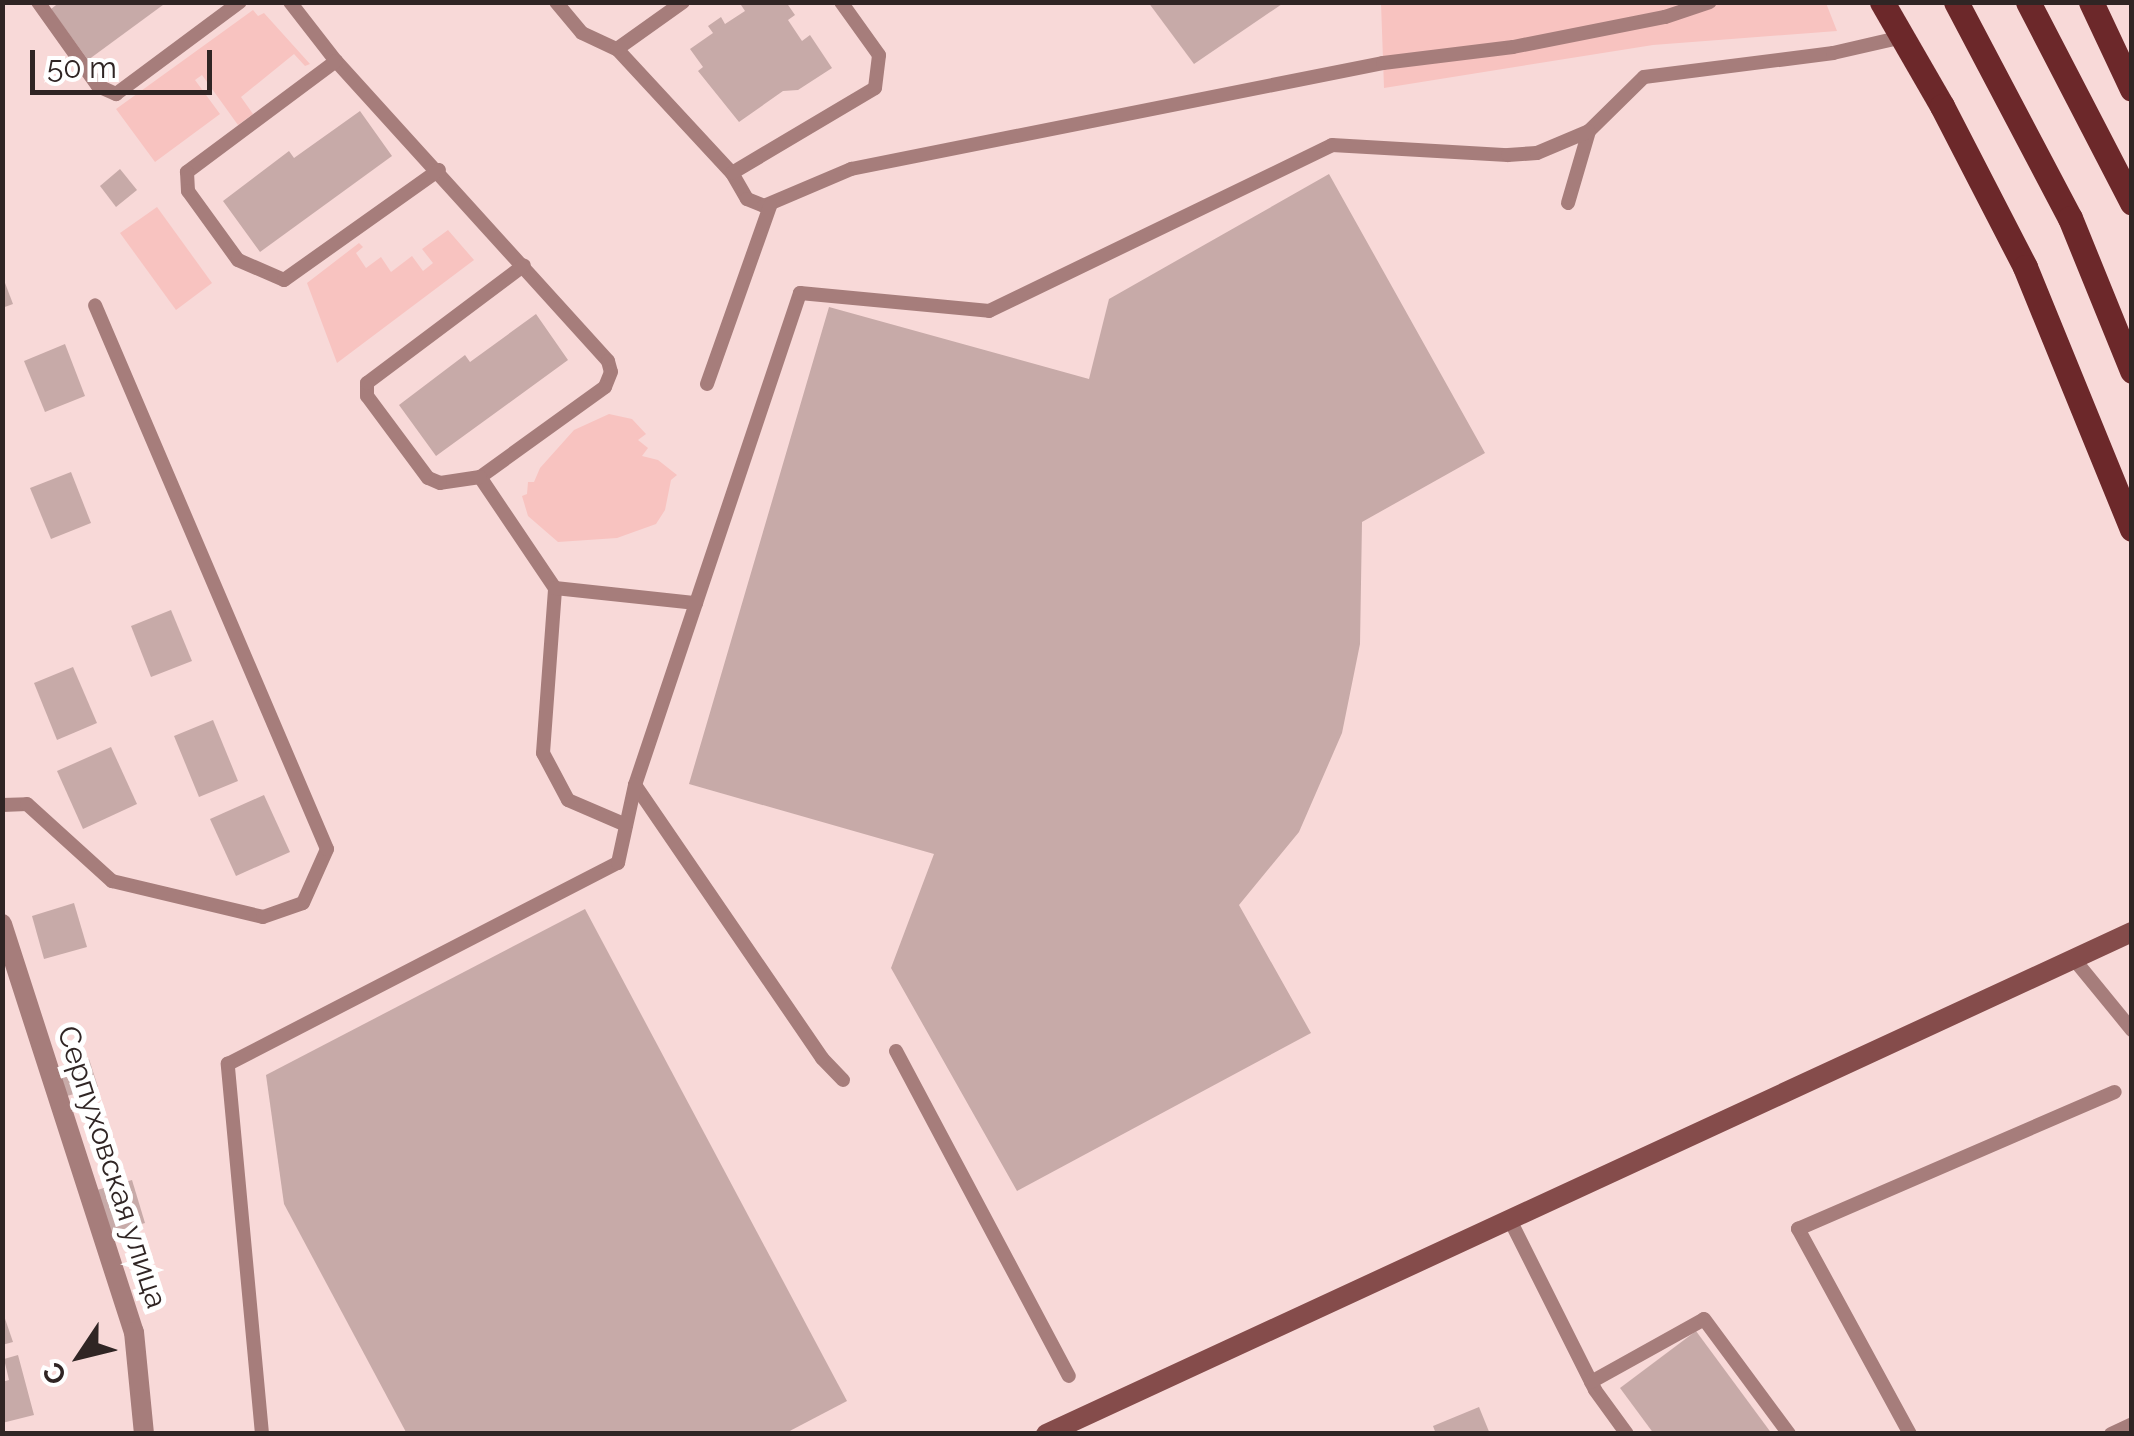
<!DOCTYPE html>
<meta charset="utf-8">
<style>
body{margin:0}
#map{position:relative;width:2134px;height:1436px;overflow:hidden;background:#f8d9d8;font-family:Raleway,sans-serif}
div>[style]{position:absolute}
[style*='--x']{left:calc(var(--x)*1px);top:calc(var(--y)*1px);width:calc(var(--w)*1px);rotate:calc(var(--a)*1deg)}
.green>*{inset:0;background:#f8c3c0}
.building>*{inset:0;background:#c7aaa8}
.lane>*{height:14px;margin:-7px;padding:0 7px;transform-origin:7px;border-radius:7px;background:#a67d7b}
.street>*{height:20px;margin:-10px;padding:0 10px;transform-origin:10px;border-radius:10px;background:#a67d7b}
.secondary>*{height:20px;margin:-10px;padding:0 10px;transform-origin:10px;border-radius:10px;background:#854c4b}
.primary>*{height:25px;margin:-12.5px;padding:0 12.5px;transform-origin:12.5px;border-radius:12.5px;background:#6c282a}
span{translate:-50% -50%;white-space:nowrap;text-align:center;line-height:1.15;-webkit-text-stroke:10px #fff;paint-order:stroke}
.street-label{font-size:30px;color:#302524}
.frame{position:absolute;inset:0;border:5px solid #302524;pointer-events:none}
.north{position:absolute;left:30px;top:1306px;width:100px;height:100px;-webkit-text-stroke:8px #fff;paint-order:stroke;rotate:235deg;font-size:28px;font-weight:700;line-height:40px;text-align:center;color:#302524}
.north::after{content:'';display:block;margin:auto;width:35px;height:45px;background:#302524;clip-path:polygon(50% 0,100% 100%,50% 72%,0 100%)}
.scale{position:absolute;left:30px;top:50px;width:182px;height:45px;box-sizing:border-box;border:5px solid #302524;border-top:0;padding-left:12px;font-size:30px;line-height:35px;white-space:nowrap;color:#302524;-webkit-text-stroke:8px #fff;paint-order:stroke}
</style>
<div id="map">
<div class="green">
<div style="clip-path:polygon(1381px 3px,1826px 3px,1837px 31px,1653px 45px,1384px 88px)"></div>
<div style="clip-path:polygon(253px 10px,258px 16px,264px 13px,310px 64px,305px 66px,294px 54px,241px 97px,253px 114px,238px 125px,202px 75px,195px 80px,220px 114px,155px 162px,116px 109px)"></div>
<div style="clip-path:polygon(157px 207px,212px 283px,176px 310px,120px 233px)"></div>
<div style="clip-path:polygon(448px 230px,474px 260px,337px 363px,307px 283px,359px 243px,363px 247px,356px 253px,366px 268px,381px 257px,391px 272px,412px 256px,423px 271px,433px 263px,422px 249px)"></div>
<div style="clip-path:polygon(609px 414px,632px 419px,646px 434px,638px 440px,648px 448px,642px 456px,658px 460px,677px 475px,671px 480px,665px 510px,656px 524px,617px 538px,558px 542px,528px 516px,522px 496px,527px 494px,528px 482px,534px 482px,540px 468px,574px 430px)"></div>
</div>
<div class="building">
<div style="clip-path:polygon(60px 2px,167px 2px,88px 60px,51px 9px)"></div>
<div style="clip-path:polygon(739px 2px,786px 2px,795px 15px,788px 20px,802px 41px,810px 35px,832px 68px,798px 90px,783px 91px,739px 122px,698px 71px,703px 67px,690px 49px,713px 33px,708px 26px,721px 17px,725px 24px,745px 11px)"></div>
<div style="clip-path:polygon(1148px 2px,1285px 2px,1194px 64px)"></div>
<div style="clip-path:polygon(360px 111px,392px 156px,260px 252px,223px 201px,289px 151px,294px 158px)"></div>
<div style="clip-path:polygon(120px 169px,137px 190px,116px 207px,100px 186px)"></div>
<div style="clip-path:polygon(1329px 174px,1485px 453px,1362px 522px,1360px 644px,1342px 733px,1299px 832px,1239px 905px,1311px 1033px,1017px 1191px,891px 968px,934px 854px,689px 784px,829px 307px,1089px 379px,1109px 299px)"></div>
<div style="clip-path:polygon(2px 275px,13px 304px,2px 308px)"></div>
<div style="clip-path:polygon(536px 314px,568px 360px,436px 456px,399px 405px,465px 355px,470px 362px)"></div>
<div style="clip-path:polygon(65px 344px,85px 396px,45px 412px,24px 361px)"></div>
<div style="clip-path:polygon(71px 472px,91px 523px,51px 539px,30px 488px)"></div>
<div style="clip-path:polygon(171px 610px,192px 661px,151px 677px,131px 626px)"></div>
<div style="clip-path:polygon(73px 667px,97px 723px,57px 740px,34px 683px)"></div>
<div style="clip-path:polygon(213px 720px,238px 781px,199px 797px,174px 736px)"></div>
<div style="clip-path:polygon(111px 747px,137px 804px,83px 829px,57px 771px)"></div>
<div style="clip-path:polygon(264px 795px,290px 852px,236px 876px,210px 819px)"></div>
<div style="clip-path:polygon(74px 903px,87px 947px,44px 959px,32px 916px)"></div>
<div style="clip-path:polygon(585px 909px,847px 1401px,784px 1434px,407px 1434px,284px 1204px,266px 1075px)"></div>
<div style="clip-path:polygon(89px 1059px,98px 1087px,67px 1096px,59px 1068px)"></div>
<div style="clip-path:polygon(132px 1180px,145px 1223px,110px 1233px,97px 1190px)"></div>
<div style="clip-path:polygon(2px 1310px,13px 1342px,2px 1345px)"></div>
<div style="clip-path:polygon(1696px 1331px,1772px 1434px,1654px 1434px,1620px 1388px)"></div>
<div style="clip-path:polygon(18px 1355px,34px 1415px,2px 1423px,2px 1382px,9px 1380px,4px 1359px)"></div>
<div style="clip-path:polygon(1479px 1407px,1490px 1434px,1436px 1434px,1433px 1426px)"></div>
</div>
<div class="lane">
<div style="--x:38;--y:2;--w:103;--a:54.5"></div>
<div style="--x:98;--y:86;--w:20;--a:24"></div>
<div style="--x:116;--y:94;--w:154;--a:-36.6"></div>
<div style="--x:290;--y:2;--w:75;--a:52.1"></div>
<div style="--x:336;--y:61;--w:405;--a:47.8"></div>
<div style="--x:608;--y:361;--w:11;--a:75"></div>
<div style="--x:611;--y:372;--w:16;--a:112"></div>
<div style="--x:605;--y:387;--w:154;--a:144.2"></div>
<div style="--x:480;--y:477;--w:134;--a:56"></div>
<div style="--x:556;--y:2;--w:40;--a:50"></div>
<div style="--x:582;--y:33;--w:38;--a:25"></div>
<div style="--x:617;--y:49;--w:169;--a:47.2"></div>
<div style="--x:732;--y:173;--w:30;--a:60"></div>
<div style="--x:747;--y:199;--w:18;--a:22"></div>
<div style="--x:764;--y:206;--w:95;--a:-23"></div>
<div style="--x:851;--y:169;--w:542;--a:-11.27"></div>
<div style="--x:1383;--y:63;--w:131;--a:-7"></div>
<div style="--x:1513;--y:47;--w:155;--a:-11.2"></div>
<div style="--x:1665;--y:17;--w:47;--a:-18.4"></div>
<div style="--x:617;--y:49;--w:81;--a:-35.5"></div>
<div style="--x:336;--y:61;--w:186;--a:143.3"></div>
<div style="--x:187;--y:172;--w:19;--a:87"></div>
<div style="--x:188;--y:191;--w:85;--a:54.1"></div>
<div style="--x:238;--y:260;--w:50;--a:23.5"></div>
<div style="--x:284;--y:280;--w:190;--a:-35.4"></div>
<div style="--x:732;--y:173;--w:166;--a:-30.7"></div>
<div style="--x:875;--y:88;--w:33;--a:-83"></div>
<div style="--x:879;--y:55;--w:65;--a:-125.6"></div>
<div style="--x:1568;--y:203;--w:75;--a:-73.7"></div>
<div style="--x:1589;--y:131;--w:77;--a:-44.5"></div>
<div style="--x:1644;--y:77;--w:191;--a:-7.2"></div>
<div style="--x:1833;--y:53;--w:72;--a:-12.9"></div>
<div style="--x:707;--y:384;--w:189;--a:-70.5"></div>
<div style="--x:480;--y:477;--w:40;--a:171.5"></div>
<div style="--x:440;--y:483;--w:13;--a:-157"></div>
<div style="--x:428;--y:478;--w:102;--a:-126.6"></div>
<div style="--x:367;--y:396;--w:13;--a:-90"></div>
<div style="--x:367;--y:383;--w:196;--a:-36.9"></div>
<div style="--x:2;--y:805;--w:25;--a:-2"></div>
<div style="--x:27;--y:804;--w:115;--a:42.2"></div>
<div style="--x:112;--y:881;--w:155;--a:13.4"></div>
<div style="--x:263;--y:917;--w:42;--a:-19.3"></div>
<div style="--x:303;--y:903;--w:59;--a:-66"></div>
<div style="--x:327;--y:849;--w:591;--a:-113.1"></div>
<div style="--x:626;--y:825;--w:63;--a:-156.7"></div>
<div style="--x:568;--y:800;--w:53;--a:-118"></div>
<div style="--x:543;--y:753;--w:165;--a:-85.8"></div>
<div style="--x:555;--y:588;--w:142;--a:6.1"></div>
<div style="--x:2073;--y:958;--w:93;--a:50.7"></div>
<div style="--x:896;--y:1051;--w:368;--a:62"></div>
<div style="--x:843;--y:1080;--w:30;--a:-134"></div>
<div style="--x:822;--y:1058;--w:331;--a:-124.4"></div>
<div style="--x:635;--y:785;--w:519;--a:-71.46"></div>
<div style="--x:800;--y:293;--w:190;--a:5.4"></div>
<div style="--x:989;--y:311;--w:381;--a:-25.8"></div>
<div style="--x:1332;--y:145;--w:176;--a:3.3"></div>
<div style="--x:1508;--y:155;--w:29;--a:-4"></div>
<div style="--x:1537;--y:153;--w:56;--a:-22.9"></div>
<div style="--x:1509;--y:1218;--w:192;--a:63.4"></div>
<div style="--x:1595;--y:1390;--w:54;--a:54"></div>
<div style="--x:1591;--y:1382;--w:129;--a:-29.1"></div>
<div style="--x:1704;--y:1319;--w:143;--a:53.5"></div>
<div style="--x:262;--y:1434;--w:372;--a:-95.3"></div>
<div style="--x:228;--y:1064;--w:439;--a:-27.3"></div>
<div style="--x:618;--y:863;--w:80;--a:-77.7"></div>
<div style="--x:1910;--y:1434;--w:234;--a:-118.6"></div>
<div style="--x:1798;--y:1229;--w:345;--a:-23.4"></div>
<div style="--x:2111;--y:1434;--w:23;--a:-25"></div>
</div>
<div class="street">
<div style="--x:2;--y:924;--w:429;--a:72.1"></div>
<div style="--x:134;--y:1332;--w:102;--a:84.4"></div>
</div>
<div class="secondary">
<div style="--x:1046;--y:1434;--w:1196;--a:-24.81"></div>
</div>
<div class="primary">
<div style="--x:1882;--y:2;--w:120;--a:60"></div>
<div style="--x:1942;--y:106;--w:181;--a:62.7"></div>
<div style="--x:2025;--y:267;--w:283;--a:67.8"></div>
<div style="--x:1956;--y:2;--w:244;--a:62.2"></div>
<div style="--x:2070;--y:218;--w:165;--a:67.9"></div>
<div style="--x:2028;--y:2;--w:226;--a:62.6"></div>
<div style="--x:2091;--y:2;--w:96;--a:64.8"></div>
</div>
<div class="street-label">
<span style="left:112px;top:1167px;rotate:72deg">Серпуховская улица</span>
</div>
<div class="frame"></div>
<div class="north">С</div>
<div class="scale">50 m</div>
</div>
